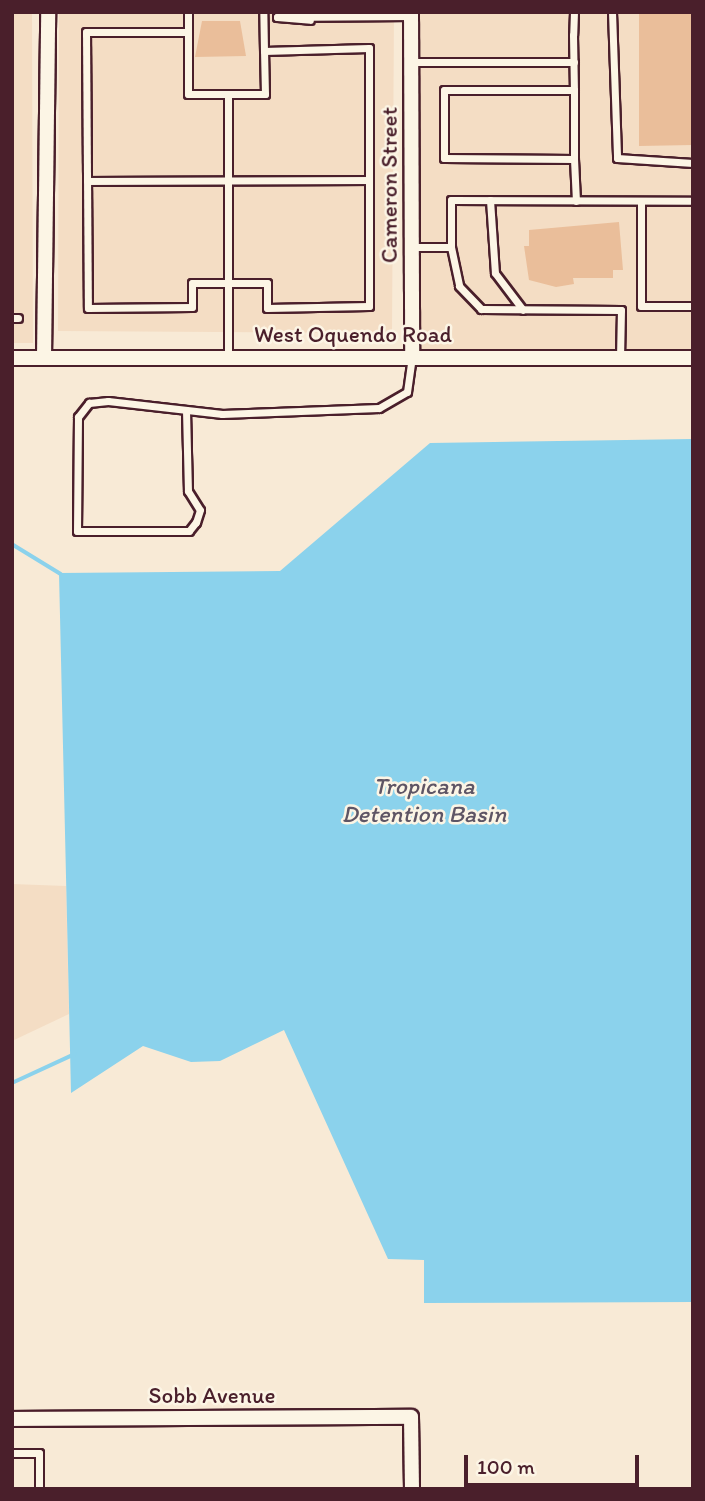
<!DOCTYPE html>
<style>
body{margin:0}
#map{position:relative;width:705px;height:1501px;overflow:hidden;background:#f8ead6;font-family:Itim,sans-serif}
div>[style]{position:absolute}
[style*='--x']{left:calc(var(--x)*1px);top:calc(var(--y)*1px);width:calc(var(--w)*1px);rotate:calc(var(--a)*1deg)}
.built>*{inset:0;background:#f4ddc4}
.water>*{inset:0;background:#8bd2ec}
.stream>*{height:3.5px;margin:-1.75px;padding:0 1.75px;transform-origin:1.75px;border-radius:1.75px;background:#8bd2ec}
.building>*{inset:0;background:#eabe9a}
.roads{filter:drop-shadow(2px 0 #4a1f2b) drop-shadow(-2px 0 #4a1f2b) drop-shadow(0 2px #4a1f2b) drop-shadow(0 -2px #4a1f2b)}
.service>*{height:7px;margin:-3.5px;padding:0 3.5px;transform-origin:3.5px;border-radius:3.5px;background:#fcf5e5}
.minor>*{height:14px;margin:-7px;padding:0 7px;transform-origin:7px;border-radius:7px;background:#fcf5e5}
span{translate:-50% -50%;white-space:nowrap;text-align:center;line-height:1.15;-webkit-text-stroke:5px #fcf5e5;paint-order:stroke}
.street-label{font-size:23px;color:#4a1f2b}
.water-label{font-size:24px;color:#5e5565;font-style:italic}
.frame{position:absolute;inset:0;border:14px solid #4a1f2b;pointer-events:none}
.scale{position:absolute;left:464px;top:1455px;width:175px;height:32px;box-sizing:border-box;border:4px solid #4a1f2b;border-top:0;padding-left:9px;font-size:21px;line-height:24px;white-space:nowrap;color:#4a1f2b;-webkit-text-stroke:5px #fcf5e5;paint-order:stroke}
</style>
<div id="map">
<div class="built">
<div style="clip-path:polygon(12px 12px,32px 12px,33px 343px,12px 343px)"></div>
<div style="clip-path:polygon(59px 12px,394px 12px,392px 333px,58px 331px)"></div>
<div style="clip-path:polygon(411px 12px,693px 12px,693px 358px,412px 357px)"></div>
<div style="clip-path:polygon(12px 884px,66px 886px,69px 1014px,12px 1041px)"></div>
</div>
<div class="water">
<div style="clip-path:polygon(693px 439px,693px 1302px,424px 1303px,424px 1260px,388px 1259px,284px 1030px,220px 1061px,191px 1062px,143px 1046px,71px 1093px,59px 573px,280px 571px,430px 443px)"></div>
</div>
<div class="stream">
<div style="--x:12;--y:544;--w:57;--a:31.5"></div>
<div style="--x:12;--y:1083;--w:69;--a:-24.7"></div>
</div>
<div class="building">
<div style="clip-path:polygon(639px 12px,693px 12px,693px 145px,639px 146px)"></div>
<div style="clip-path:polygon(202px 21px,240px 21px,246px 56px,195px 57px)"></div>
<div style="clip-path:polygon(619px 222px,623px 270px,613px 270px,613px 278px,573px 278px,574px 284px,556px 287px,529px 280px,524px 246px,529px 246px,529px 230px)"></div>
</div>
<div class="roads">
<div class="service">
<div style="--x:188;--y:12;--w:82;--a:90"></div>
<div style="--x:188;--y:94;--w:40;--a:0"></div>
<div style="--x:228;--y:94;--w:263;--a:90"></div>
<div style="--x:574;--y:12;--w:23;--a:92"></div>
<div style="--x:573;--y:35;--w:55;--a:89"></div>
<div style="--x:574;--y:90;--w:69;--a:90"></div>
<div style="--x:574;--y:159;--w:130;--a:-179.6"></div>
<div style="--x:444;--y:158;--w:68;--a:-90"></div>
<div style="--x:444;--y:90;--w:130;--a:0"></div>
<div style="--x:612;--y:12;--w:146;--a:88"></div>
<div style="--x:617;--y:158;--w:76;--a:3.8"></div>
<div style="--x:277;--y:17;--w:134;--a:-0.4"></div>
<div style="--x:277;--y:17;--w:33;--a:5"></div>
<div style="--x:188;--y:32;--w:102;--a:180"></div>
<div style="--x:86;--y:32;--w:276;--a:89.6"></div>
<div style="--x:88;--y:308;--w:104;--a:-0.6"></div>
<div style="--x:192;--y:307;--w:24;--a:-90"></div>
<div style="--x:192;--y:283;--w:75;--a:0"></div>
<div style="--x:267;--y:283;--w:25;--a:90"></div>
<div style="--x:267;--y:308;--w:102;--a:-1.1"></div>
<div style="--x:369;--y:306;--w:258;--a:-90"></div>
<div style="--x:369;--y:48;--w:105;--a:178.4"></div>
<div style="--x:264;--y:51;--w:39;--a:-91"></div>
<div style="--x:412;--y:62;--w:162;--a:0"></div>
<div style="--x:228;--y:94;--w:37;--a:0"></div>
<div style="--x:265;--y:94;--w:43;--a:-91.3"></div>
<div style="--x:574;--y:159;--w:42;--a:87.3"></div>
<div style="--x:87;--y:181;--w:282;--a:-0.2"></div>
<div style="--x:490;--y:200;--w:73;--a:86.1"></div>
<div style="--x:495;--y:273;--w:46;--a:52.9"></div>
<div style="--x:641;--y:201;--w:105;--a:90"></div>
<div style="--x:641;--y:306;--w:52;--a:0"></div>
<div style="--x:412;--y:247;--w:39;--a:0"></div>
<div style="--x:451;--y:247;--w:40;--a:78"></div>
<div style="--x:459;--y:286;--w:32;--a:46"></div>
<div style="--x:481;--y:309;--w:140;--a:0.4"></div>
<div style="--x:621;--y:310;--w:47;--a:91.2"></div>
<div style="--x:451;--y:247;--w:47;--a:-90"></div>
<div style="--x:451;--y:200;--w:242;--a:0.2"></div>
<div style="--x:12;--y:318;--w:6;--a:0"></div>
<div style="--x:186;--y:410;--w:81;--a:88.6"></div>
<div style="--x:188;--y:491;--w:22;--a:58"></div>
<div style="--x:200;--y:510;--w:13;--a:108"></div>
<div style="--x:196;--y:522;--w:11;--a:128"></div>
<div style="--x:189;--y:531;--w:112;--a:180"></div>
<div style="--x:77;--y:531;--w:114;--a:-89.5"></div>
<div style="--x:78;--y:417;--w:18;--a:-52"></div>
<div style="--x:89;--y:403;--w:19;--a:-6"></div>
<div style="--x:108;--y:401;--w:115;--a:6.5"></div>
<div style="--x:222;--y:414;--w:157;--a:-2.2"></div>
<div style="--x:379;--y:408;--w:32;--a:-30"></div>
<div style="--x:407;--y:392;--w:34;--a:-82"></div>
<div style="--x:12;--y:1453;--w:27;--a:0"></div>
<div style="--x:39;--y:1453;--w:36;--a:90"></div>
</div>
<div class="minor">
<div style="--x:411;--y:12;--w:345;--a:89.8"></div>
<div style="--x:12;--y:358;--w:681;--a:0"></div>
<div style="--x:44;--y:358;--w:346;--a:-89.3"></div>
<div style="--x:12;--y:1419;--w:399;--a:-0.3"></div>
<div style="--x:411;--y:1417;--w:72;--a:89.2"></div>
</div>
</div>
<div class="street-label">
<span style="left:389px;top:185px;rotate:-90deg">Cameron Street</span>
<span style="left:353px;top:334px">West Oquendo Road</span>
<span style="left:212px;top:1395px">Sobb Avenue</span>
</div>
<div class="water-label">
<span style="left:424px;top:800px">Tropicana<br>Detention Basin</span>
</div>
<div class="frame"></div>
<div class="scale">100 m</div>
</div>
